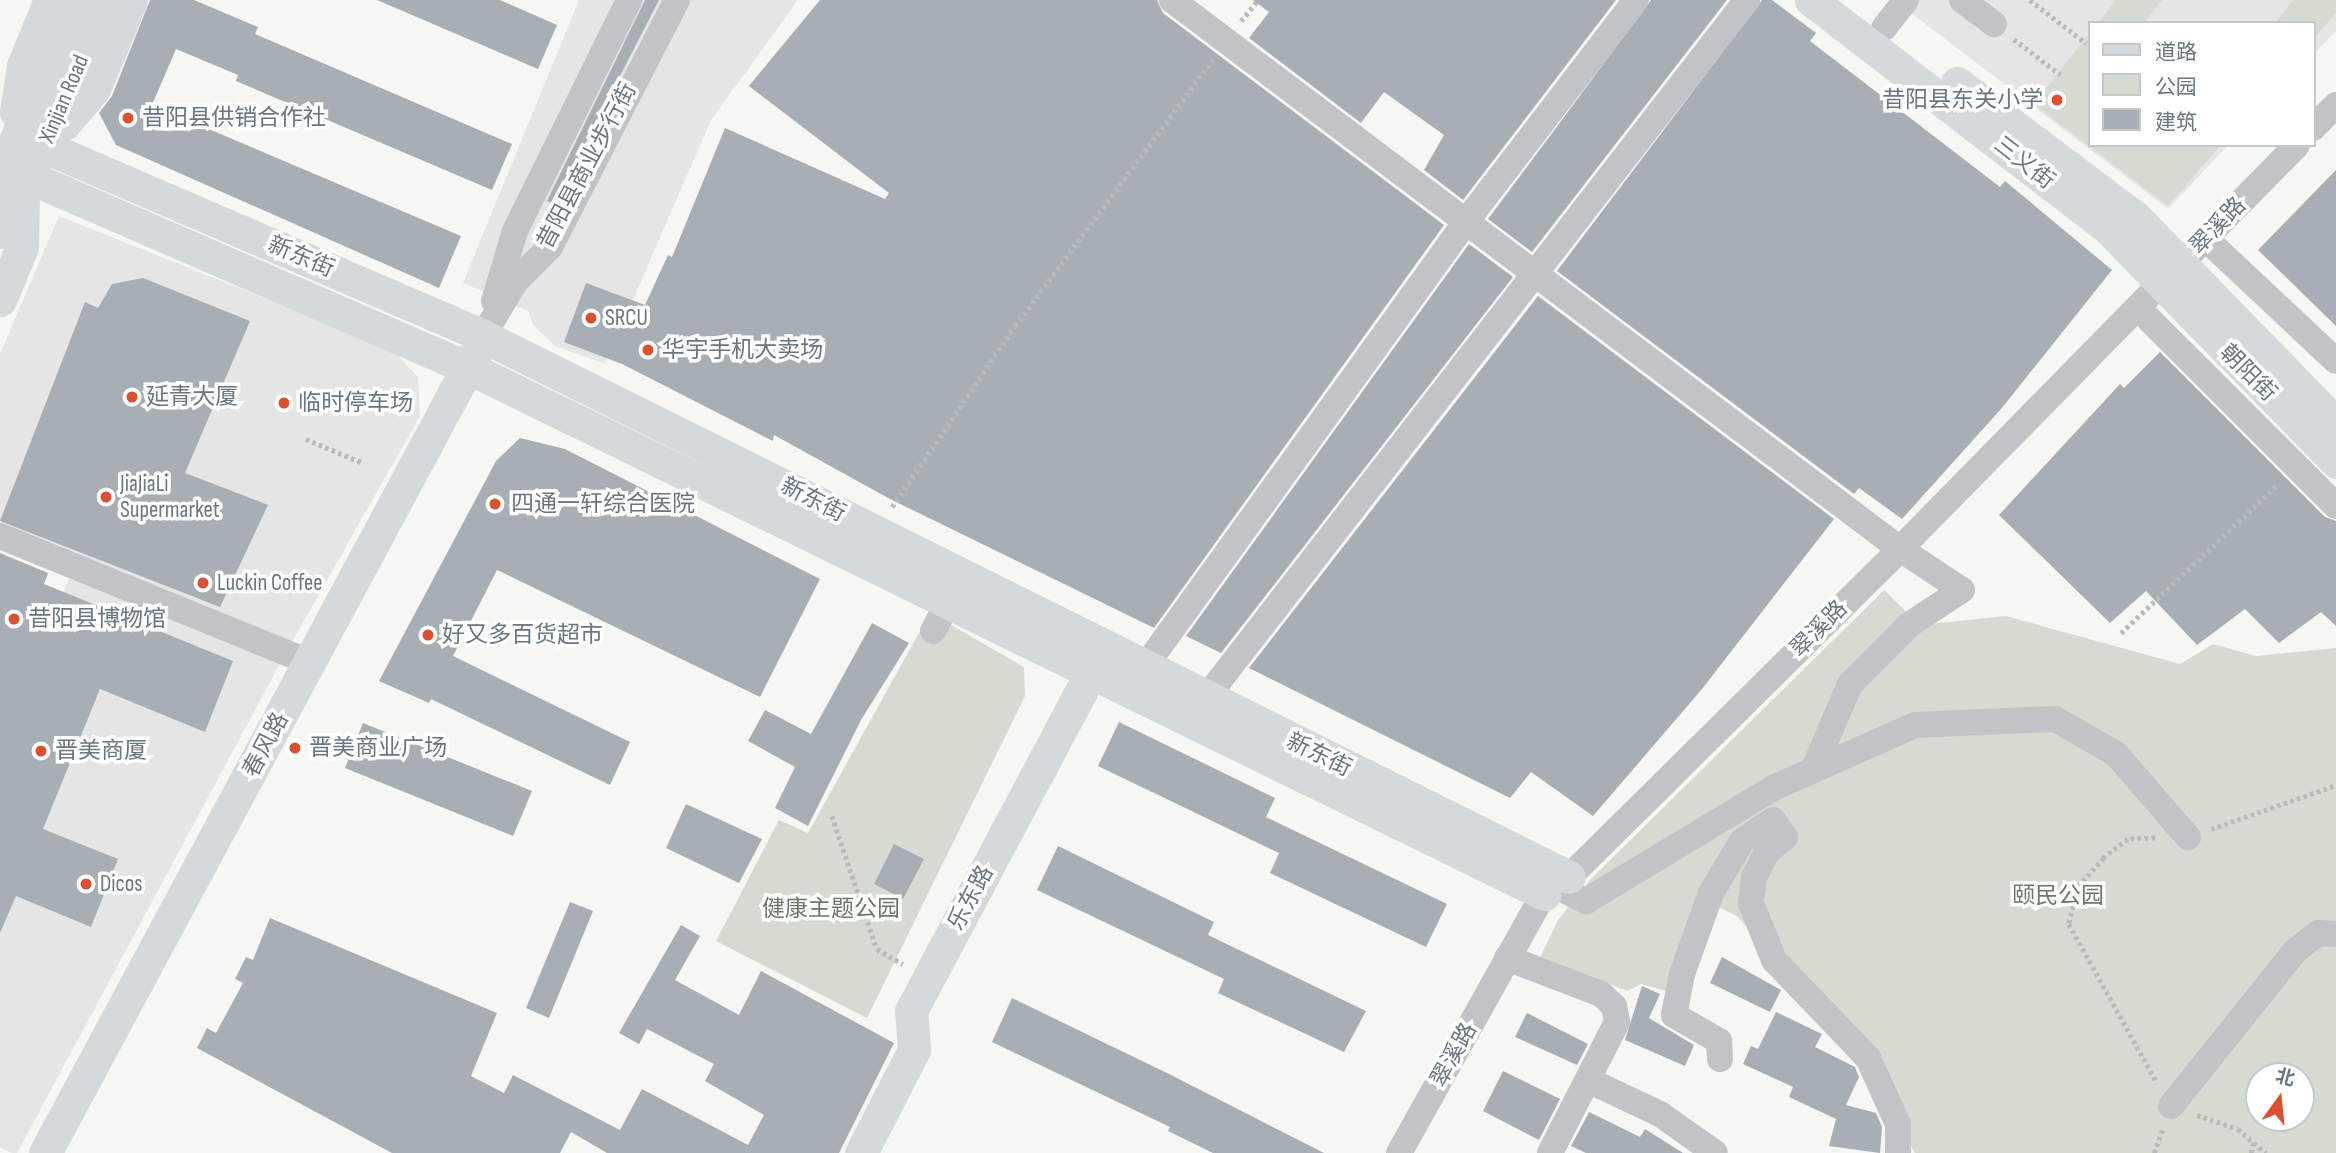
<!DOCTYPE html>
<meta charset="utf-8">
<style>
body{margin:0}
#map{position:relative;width:2336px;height:1153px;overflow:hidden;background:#f6f6f3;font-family:"Sofia Sans Condensed","Noto Sans SC",sans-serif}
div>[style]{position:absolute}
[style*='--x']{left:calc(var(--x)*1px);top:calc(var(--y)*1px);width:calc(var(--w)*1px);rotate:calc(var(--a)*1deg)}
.built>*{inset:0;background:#e4e5e4}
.green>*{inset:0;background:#d6dbd2}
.building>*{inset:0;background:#a7afb4}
.path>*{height:4.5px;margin-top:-2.25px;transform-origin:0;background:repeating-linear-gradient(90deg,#b8bbbd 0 3.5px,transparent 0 7px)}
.minor>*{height:26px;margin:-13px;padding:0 13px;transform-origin:13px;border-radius:13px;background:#c0c4c7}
.major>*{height:33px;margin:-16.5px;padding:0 16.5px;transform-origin:16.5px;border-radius:16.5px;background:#d4d9dc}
.dots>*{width:19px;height:19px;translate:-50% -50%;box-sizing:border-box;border:4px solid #fff;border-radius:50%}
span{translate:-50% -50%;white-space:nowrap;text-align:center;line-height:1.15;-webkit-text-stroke:7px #fff;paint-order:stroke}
.street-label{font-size:23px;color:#677783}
.poi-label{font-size:23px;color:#677783}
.right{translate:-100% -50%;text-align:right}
.left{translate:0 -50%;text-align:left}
.park-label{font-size:23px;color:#6a7a65}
.legend{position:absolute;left:2088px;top:21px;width:228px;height:126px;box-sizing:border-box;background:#fff;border:2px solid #c2c9cd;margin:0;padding:9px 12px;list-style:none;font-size:21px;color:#677783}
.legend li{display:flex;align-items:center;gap:14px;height:35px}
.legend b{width:35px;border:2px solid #c2c9cd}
.north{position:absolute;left:2245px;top:1062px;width:70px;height:70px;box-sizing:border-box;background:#fff;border:2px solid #c2c9cd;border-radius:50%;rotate:15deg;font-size:19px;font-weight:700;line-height:28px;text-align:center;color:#677783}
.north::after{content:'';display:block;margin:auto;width:24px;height:32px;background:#db512f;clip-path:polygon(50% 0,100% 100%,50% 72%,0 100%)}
</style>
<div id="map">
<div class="built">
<div style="clip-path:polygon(579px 0,798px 0,711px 120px,605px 364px,555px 346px,533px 325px,528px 311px,463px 283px)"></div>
<div style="clip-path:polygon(1894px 0,2336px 0,2336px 31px,2313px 55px,2313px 23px,2089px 23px,2089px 145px,2228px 145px,2168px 209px)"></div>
<div style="clip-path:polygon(59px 216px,392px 349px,418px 377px,420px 416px,284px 656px,17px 1153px,12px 1153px,0 1148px,0 735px,74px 568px,0 537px,0 354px)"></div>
</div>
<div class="green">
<div style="clip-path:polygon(2116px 0,2162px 0,2144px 23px,2098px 23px)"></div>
<div style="clip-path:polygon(2293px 0,2336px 0,2336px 13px,2313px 39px,2313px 23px,2275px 23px)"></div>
<div style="clip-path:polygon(2089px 34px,2089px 145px,2221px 145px,2168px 206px,2034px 104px)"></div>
<div style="clip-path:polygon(evenodd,1884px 590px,1920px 625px,2006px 616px,2180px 664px,2213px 644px,2256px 656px,2336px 648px,2336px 1153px,1915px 1153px,1864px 1063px,1737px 916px,1704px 900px,1669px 992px,1641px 984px,1628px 991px,1540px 958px,1558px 920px,1589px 881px,1884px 590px,2259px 1076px,2301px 1076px,2301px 1118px,2259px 1118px,2259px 1076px)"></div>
<div style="clip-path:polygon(930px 613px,1024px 667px,1025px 696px,867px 1018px,716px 941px,779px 820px,808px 833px)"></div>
</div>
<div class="building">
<div style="clip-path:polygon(150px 0,194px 0,258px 27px,255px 34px,512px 144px,492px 190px,236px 81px,238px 75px,176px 49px,152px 105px,461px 236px,439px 288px,116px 145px,99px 113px,112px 96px)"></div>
<div style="clip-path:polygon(377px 0,500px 0,557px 25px,538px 69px)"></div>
<div style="clip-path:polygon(645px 0,659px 0,554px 204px,547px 201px)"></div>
<div style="clip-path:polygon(820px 0,1157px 0,1163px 13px,1444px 225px,1154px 628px,890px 499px,774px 435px,773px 441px,622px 364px,564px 342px,586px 283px,645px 305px,668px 255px,672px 257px,725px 128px,885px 199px,889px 193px,749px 86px)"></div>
<div style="clip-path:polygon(1253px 0,1616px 0,1463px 200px,1424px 170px,1444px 135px,1384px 92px,1361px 123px,1249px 38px,1269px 12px)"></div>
<div style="clip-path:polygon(1651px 0,1727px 0,1532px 252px,1488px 219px)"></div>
<div style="clip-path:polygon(1762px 0,1772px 0,1816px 33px,1810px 41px,2000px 187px,2005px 181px,2112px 270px,2001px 409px,1902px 519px,1859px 488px,1854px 494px,1557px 271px)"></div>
<div style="clip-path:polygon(2336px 170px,2336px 326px,2258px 250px)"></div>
<div style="clip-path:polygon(1469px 244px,1513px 277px,1221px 653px,1186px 636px)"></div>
<div style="clip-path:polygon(143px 278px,250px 321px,185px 473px,268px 505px,220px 607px,0 521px,85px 302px,98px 308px,112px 284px)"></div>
<div style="clip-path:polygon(1538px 296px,1834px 519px,1702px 689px,1593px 816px,1531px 772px,1510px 798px,1249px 668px)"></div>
<div style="clip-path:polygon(2160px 352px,2325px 517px,2336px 521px,2336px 626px,2321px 612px,2279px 643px,2245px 609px,2197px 645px,2146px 591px,2110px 623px,1999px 515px,2120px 384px,2124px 388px)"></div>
<div style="clip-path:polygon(520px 438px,565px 449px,820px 579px,760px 697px,497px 570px,453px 656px,630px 742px,610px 785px,431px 699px,429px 703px,379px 681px,496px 461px)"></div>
<div style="clip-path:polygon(0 553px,48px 573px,44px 584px,233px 661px,205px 732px,100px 689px,43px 829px,118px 859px,91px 927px,16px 896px,0 933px)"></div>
<div style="clip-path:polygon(872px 623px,909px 643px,861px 720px,808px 826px,775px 808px,795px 767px,748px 741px,765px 710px,811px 734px)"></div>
<div style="clip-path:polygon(1119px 722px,1275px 798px,1266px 817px,1447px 904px,1426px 947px,1270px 873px,1279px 853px,1098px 766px)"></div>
<div style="clip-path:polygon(363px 723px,532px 791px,513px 836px,345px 768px)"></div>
<div style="clip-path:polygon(686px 804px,762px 839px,739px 883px,666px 848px)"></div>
<div style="clip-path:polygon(894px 844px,924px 859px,903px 899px,874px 884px)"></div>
<div style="clip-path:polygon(1058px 846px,1214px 922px,1208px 935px,1366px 1011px,1344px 1052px,1218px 993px,1224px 979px,1037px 890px)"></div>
<div style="clip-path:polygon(570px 902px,593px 911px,549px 1018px,526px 1008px)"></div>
<div style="clip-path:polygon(270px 918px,497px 1013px,471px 1076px,504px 1093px,513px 1075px,620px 1130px,642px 1089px,748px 1145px,764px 1115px,705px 1081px,714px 1064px,647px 1029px,639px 1044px,619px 1033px,681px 925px,700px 936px,675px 980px,739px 1015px,761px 971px,894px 1043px,839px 1153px,607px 1153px,571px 1132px,560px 1153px,392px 1153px,197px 1048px,207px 1028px,216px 1033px,243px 983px,235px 979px,246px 957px,253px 960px)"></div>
<div style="clip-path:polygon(1722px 957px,1781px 990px,1770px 1012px,1710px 983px)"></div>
<div style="clip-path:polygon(1642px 986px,1660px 994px,1649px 1018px,1694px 1045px,1685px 1066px,1625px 1040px)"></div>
<div style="clip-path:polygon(1012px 998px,1169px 1074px,1324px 1153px,1213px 1153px,1168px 1131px,1170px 1127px,992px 1042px)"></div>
<div style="clip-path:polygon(1776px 1012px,1822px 1034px,1815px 1047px,1855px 1067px,1859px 1077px,1846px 1105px,1876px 1113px,1882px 1127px,1880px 1153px,1829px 1146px,1836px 1119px,1789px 1097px,1793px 1087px,1743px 1064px,1751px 1046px,1758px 1049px)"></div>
<div style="clip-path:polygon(1527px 1013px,1588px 1044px,1577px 1065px,1515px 1037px)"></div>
<div style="clip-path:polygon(1503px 1071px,1560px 1099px,1539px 1140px,1483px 1111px)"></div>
<div style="clip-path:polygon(1589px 1112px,1640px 1137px,1645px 1129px,1683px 1153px,1586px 1153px,1571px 1146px)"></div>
</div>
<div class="path">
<div style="--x:2030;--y:0;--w:71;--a:37.5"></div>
<div style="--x:1241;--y:21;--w:27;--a:-51"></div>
<div style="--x:2014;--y:39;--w:59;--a:37.5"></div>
<div style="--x:306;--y:439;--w:60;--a:22.7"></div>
<div style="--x:892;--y:507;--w:219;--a:-55.8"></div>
<div style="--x:1015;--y:326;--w:332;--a:-53.4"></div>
<div style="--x:2121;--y:633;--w:216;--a:-43.5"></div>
<div style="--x:832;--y:816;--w:140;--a:71.3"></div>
<div style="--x:877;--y:949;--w:30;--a:30"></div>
<div style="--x:2211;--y:829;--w:133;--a:-19.4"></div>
<div style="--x:2155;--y:838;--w:27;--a:178"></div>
<div style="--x:2128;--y:839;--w:31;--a:142"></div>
<div style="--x:2104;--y:858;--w:38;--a:132"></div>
<div style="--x:2079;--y:886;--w:39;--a:105"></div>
<div style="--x:2069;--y:924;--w:182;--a:61"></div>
<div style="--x:2197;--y:1115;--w:43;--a:18.9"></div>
<div style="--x:2238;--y:1129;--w:37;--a:41"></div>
<div style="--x:2154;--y:1153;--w:27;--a:-70"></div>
<div style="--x:2251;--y:1153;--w:13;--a:-77"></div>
</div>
<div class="minor">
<div style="--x:1172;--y:0;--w:912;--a:37.02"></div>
<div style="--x:1900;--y:549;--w:74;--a:33.5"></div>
<div style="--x:1962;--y:590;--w:64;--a:146.6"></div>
<div style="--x:1909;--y:625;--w:83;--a:135"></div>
<div style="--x:1850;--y:684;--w:89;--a:113.1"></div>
<div style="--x:1962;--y:0;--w:40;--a:37"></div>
<div style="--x:1884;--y:28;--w:36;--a:-52"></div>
<div style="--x:2313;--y:128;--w:33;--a:-45"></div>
<div style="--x:2206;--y:239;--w:178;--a:43.2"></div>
<div style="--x:494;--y:301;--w:73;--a:-73.3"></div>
<div style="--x:515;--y:231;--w:258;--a:-63.7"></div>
<div style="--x:2138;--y:308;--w:280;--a:45"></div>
<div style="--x:483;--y:336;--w:63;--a:-59.3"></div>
<div style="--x:515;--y:282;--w:49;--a:-45"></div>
<div style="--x:550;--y:247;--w:278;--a:-62.8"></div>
<div style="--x:0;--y:536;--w:336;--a:22.2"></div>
<div style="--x:933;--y:631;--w:34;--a:-62"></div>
<div style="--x:1144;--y:668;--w:554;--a:-54.19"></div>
<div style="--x:1468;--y:219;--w:276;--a:-52.5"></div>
<div style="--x:1205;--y:699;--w:885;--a:-52.21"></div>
<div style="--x:1556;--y:886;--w:34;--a:27"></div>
<div style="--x:1586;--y:901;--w:218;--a:-31.1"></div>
<div style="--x:1773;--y:788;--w:155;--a:-23.9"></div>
<div style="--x:1915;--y:725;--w:140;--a:-2.5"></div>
<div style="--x:2055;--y:719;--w:70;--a:29.8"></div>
<div style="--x:2116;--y:754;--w:110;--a:49.1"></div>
<div style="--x:1507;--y:958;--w:101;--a:21"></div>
<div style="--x:1601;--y:994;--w:18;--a:43"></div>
<div style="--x:1614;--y:1006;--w:16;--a:79"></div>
<div style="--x:1617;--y:1022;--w:147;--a:117.1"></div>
<div style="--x:1720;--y:1059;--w:18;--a:-93"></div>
<div style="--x:1719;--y:1041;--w:52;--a:-150"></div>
<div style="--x:1674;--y:1015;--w:42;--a:-79"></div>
<div style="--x:1682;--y:974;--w:86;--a:-70.3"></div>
<div style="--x:1711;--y:893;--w:61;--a:-59.2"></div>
<div style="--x:1742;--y:841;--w:37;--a:-34"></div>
<div style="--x:1773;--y:820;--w:21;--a:55"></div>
<div style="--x:1785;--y:837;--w:23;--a:140"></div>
<div style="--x:1767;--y:852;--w:28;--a:117"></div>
<div style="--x:1754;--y:877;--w:26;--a:97"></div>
<div style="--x:1751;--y:903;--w:61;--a:68"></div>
<div style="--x:1774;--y:960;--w:136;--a:46.2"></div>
<div style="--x:1868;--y:1058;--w:72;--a:65.6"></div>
<div style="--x:1898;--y:1124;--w:29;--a:90"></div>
<div style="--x:1588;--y:1080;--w:80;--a:25.3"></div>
<div style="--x:1660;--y:1114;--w:67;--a:35.3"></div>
<div style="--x:2171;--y:1106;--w:198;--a:-51.3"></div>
<div style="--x:2295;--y:951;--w:29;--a:-38"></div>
<div style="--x:2318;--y:933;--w:18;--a:3"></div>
<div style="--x:1399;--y:1153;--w:297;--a:-60.8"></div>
<div style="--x:1544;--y:894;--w:30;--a:-34"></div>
<div style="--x:1569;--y:877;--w:466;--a:-44.7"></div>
<div style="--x:1900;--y:549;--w:566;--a:-45.5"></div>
</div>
<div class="major">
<div style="--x:1811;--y:0;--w:374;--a:37.5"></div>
<div style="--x:2108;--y:228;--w:327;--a:45.7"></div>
<div style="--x:1957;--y:83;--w:223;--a:37"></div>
<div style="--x:2135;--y:217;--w:289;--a:45.8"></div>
<div style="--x:16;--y:112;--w:47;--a:-81.3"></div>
<div style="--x:23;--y:66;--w:71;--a:-67.8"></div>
<div style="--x:64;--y:124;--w:46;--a:-49.4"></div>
<div style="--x:94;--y:89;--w:96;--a:-67.4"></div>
<div style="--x:45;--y:147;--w:477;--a:23.3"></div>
<div style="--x:483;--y:336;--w:1213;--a:26.48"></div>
<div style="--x:0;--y:175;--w:191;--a:-66.5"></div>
<div style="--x:24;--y:175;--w:487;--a:23.5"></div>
<div style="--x:471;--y:369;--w:1195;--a:26.07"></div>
<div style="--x:0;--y:232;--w:62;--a:-67.2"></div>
<div style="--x:24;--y:175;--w:35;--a:-53"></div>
<div style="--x:45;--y:147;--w:159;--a:-67.8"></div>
<div style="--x:0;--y:300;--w:57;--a:-67.5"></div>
<div style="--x:22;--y:247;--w:52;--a:-88.9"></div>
<div style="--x:45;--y:1153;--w:914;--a:-61.72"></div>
<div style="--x:861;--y:1153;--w:116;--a:-62.8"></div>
<div style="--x:914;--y:1050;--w:39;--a:-94"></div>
<div style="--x:911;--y:1011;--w:405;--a:-62"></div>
</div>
<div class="dots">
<div style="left:2057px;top:100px;background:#db512f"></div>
<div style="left:128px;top:118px;background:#db512f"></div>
<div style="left:591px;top:318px;background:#db512f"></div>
<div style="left:648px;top:350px;background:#db512f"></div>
<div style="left:132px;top:397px;background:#db512f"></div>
<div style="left:284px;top:403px;background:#db512f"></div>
<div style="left:106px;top:497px;background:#db512f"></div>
<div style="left:495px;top:504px;background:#db512f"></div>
<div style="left:203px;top:583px;background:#db512f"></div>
<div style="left:14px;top:619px;background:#db512f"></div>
<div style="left:428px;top:635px;background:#db512f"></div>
<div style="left:295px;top:748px;background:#db512f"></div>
<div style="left:41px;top:751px;background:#db512f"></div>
<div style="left:86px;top:884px;background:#db512f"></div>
</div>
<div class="street-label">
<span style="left:64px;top:99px;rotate:-67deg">Xinjian Road</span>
<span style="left:2024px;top:163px;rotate:38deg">三义街</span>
<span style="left:587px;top:166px;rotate:-62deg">昔阳县商业步行街</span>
<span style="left:2218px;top:226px;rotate:-46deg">翠溪路</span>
<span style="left:301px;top:257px;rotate:23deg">新东街</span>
<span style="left:2248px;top:373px;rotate:45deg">朝阳街</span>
<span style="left:813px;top:500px;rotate:27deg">新东街</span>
<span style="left:1819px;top:629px;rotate:-45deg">翠溪路</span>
<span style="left:266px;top:745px;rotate:-62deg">春风路</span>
<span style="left:1319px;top:755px;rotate:26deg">新东街</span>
<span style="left:971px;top:898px;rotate:-62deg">乐东路</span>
<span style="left:1454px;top:1055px;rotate:-61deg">翠溪路</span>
</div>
<div class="poi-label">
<span class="right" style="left:2043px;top:100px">昔阳县东关小学</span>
<span class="left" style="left:142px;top:118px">昔阳县供销合作社</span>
<span class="left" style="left:605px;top:318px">SRCU</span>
<span class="left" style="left:662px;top:350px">华宇手机大卖场</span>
<span class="left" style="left:146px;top:397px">延青大厦</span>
<span class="left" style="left:298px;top:403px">临时停车场</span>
<span class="left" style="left:120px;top:497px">JiaJiaLi<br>Supermarket</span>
<span class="left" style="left:511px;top:504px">四通一轩综合医院</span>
<span class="left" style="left:217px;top:583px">Luckin Coffee</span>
<span class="left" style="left:28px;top:619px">昔阳县博物馆</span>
<span class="left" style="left:442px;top:635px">好又多百货超市</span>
<span class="left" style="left:309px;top:748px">晋美商业广场</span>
<span class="left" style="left:55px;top:751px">晋美商厦</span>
<span class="left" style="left:100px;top:884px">Dicos</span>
</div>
<div class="park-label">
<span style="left:2058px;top:896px">颐民公园</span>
<span style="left:831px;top:909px">健康主题公园</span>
</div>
<ul class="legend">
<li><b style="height:9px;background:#d4d9dc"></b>道路</li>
<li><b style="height:19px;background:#d6dbd2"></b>公园</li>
<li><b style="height:19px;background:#a7afb4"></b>建筑</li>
</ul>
<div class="north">北</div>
</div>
